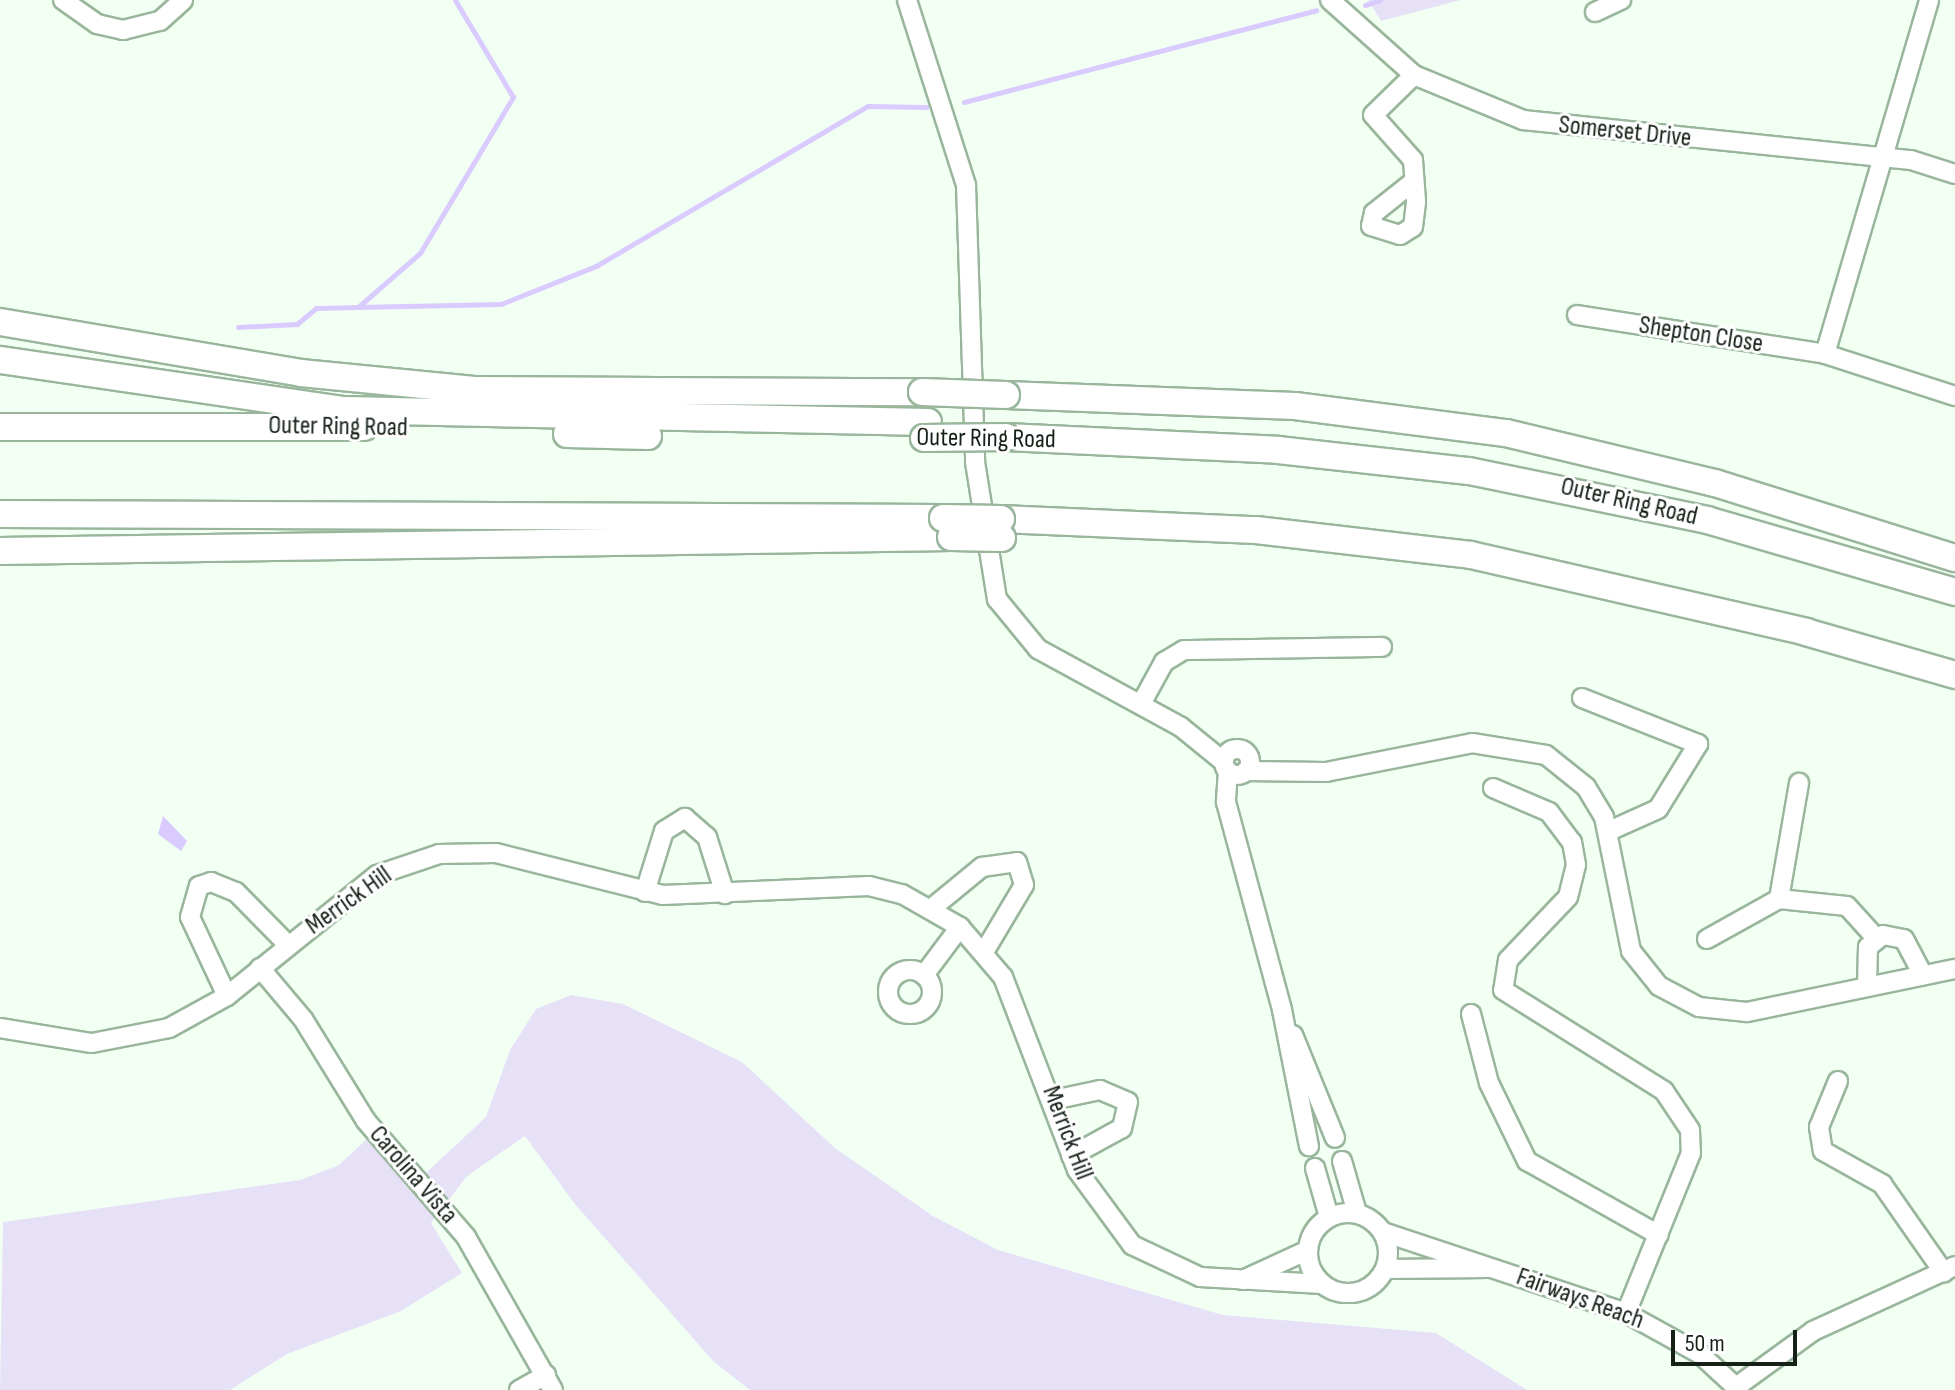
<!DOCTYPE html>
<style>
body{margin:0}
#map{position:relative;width:1955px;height:1390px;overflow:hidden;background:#f2fff3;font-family:"Sofia Sans Condensed",sans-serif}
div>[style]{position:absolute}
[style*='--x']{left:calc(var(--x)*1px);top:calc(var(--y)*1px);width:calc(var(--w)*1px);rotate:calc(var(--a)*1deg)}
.green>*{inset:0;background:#e7e1f8}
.water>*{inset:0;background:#d9cbfe}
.stream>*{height:5px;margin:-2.5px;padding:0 2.5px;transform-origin:2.5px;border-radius:2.5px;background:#d9cbfe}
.roads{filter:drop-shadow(2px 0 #99b69c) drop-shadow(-2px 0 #99b69c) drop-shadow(0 2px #99b69c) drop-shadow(0 -2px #99b69c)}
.minor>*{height:18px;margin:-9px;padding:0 9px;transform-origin:9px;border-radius:9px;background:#fff}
.minor>.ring{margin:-9px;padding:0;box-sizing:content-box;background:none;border:18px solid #fff;border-radius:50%}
.highway>*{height:26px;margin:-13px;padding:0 13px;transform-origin:13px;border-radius:13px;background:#fff}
.bridges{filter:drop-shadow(2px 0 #99b69c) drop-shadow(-2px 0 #99b69c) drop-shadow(0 2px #99b69c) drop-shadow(0 -2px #99b69c)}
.highway-bridge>*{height:26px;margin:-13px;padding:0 13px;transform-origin:13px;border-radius:13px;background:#fff}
span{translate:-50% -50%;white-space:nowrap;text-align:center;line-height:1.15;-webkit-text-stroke:6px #fff;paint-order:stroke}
.street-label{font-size:26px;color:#152017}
.scale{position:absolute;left:1671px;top:1330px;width:126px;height:36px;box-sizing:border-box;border:4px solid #152017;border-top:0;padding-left:10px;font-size:24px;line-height:28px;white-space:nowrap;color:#152017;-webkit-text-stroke:6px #fff;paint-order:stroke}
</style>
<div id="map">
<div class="green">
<div style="clip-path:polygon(1368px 0,1461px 0,1381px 21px)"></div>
<div style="clip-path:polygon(571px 995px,623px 1004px,742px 1062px,835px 1148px,933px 1216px,998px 1250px,1223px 1315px,1436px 1333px,1527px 1390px,750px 1390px,714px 1362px,574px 1203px,525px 1136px,467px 1176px,431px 1223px,462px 1273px,401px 1311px,287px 1354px,230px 1390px,0 1390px,3px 1222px,300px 1180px,339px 1165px,368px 1138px,413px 1185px,486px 1117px,510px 1050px,536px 1009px)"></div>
</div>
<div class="water">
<div style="clip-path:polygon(163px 816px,187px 841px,181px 851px,158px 834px)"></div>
</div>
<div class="stream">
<div style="--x:1365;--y:5;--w:16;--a:-18"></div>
<div style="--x:964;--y:102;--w:364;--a:-14.6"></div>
<div style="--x:358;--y:307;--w:143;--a:-1.2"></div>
<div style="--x:501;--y:304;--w:102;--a:-21.8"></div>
<div style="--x:596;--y:266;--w:316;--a:-30.5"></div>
<div style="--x:868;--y:106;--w:59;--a:1"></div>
<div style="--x:238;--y:327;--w:59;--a:-2.9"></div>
<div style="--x:297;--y:324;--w:25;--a:-40"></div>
<div style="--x:316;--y:308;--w:42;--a:-1.4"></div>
<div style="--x:358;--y:307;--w:82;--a:-41.1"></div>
<div style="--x:420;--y:253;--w:182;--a:-59.2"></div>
<div style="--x:513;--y:97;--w:113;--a:-120.9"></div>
</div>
<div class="roads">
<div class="minor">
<div style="--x:63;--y:0;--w:42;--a:35.2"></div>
<div style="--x:97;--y:24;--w:27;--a:13"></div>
<div style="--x:123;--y:30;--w:38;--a:-14"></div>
<div style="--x:160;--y:21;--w:31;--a:-42"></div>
<div style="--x:907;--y:0;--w:194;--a:72.3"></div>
<div style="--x:966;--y:185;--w:277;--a:88.1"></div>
<div style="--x:975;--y:462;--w:139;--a:80.9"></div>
<div style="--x:997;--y:599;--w:65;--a:50.6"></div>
<div style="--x:1038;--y:649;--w:163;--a:28.6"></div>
<div style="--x:1181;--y:727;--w:55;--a:39.1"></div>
<div style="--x:1330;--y:0;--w:113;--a:41.8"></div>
<div style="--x:1414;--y:75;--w:118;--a:22.4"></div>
<div style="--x:1523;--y:120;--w:390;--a:5.9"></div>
<div style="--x:1911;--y:160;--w:46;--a:17.7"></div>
<div style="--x:1595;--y:12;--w:29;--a:-25"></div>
<div style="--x:1413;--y:182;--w:50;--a:141.5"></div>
<div style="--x:1374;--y:213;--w:13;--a:103"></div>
<div style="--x:1371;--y:226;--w:30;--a:17"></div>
<div style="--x:1400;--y:235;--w:15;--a:-32"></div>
<div style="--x:1413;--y:227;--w:26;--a:-83"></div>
<div style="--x:1416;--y:201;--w:41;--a:-94.2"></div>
<div style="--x:1413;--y:160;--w:60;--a:-131.6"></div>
<div style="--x:1373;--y:115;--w:57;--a:-44.3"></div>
<div style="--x:1577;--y:315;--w:251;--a:8.9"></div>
<div style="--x:1825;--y:354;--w:137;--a:17.9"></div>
<div style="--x:1825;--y:354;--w:369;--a:-73.6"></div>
<div style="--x:1582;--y:698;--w:125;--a:21.6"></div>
<div style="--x:1698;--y:744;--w:76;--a:121.6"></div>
<div style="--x:1658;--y:809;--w:54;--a:155.8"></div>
<div style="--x:1141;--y:704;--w:48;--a:-61.3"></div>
<div style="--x:1164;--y:662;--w:23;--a:-31"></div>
<div style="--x:1184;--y:650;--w:198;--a:-0.9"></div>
<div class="ring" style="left:1224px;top:749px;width:8px;height:8px"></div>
<div style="--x:1228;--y:771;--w:31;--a:94"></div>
<div style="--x:1226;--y:802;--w:215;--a:74.9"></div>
<div style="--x:1282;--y:1010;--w:139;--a:78.8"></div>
<div style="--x:1246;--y:771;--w:80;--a:0.7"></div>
<div style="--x:1326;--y:772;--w:149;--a:-11.2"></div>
<div style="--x:1472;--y:743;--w:75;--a:9.2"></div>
<div style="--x:1546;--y:755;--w:51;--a:38.7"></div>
<div style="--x:1586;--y:787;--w:35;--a:59"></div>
<div style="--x:1604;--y:817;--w:137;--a:78.6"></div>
<div style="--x:1631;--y:951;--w:45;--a:51.3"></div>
<div style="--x:1659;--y:986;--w:45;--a:27.7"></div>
<div style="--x:1699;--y:1007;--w:48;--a:5.9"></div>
<div style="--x:1747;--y:1012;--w:212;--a:-11.7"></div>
<div style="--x:1493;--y:788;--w:61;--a:23.2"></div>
<div style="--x:1549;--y:812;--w:38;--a:53"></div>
<div style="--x:1572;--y:842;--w:23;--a:80"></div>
<div style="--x:1576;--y:865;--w:33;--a:104"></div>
<div style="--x:1568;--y:897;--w:87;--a:133.6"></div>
<div style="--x:1508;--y:960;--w:30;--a:99"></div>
<div style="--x:1503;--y:990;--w:190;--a:32.1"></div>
<div style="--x:1664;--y:1091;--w:47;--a:56.3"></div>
<div style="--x:1690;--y:1130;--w:23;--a:88"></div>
<div style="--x:1691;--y:1153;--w:173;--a:112.1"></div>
<div style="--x:645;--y:892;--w:64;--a:-72.7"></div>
<div style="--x:664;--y:831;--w:25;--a:-32"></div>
<div style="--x:685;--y:818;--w:29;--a:41"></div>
<div style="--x:707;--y:837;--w:60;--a:72.5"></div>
<div style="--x:1779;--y:899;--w:68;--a:5.9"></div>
<div style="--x:1847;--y:906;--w:43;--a:47.8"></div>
<div style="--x:932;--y:908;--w:65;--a:-39.4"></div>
<div style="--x:982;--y:867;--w:35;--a:-8"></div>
<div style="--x:1017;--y:862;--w:24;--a:73"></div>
<div style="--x:1024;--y:885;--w:78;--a:120.8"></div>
<div style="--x:1707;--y:939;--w:82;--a:-29.1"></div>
<div style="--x:1779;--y:899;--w:118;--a:-80.2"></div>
<div style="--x:260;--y:968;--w:67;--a:49.9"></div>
<div style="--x:303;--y:1019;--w:120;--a:58.3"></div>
<div style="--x:366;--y:1121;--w:153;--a:49.2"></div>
<div style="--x:466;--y:1237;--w:176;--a:60.4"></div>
<div class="ring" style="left:888px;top:970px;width:26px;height:26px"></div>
<div style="--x:924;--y:975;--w:60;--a:-53.1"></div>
<div style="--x:1867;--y:987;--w:40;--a:-88.6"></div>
<div style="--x:1868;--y:947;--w:19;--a:-39"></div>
<div style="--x:1883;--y:935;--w:21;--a:11"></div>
<div style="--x:1904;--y:939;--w:41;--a:62.2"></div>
<div style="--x:227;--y:996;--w:87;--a:-115.1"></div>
<div style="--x:190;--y:917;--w:32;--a:-74"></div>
<div style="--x:199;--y:886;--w:13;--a:-18"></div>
<div style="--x:211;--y:882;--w:27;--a:22"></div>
<div style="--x:236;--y:892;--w:74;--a:45.5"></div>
<div style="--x:1471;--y:1014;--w:71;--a:75.4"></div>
<div style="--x:1489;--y:1083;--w:87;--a:64"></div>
<div style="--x:1527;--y:1161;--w:151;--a:29.3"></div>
<div style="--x:0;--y:1028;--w:93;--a:9.3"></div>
<div style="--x:92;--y:1043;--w:78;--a:-11"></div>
<div style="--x:169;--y:1028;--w:66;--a:-28.9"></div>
<div style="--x:227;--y:996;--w:193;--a:-38.9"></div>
<div style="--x:377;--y:875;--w:65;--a:-18.7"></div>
<div style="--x:439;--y:854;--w:57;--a:-1"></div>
<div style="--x:496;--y:853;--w:172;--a:14.1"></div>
<div style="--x:663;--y:895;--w:206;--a:-2.5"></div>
<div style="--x:869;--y:886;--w:34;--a:14"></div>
<div style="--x:902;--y:894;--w:67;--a:29.6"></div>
<div style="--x:960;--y:927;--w:66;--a:49.3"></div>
<div style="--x:1003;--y:977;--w:207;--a:69"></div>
<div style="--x:1077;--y:1170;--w:93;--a:53.7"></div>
<div style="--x:1132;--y:1245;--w:75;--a:25.2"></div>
<div style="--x:1200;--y:1277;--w:122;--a:3.3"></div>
<div style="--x:1293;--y:1035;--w:111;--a:67.8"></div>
<div style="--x:1838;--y:1081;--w:50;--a:112.4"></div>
<div style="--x:1819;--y:1127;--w:24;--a:81"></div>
<div style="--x:1823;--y:1151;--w:68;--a:29.2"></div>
<div style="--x:1882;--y:1184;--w:108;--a:55.1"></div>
<div style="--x:1053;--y:1100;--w:48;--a:-12"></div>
<div style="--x:1100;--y:1090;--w:30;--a:23"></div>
<div style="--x:1128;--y:1102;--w:27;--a:103"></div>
<div style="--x:1122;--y:1128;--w:58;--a:151.2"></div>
<div style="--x:1342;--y:1161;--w:54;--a:73.9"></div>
<div style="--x:1315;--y:1168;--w:51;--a:74.1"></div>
<div class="ring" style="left:1308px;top:1213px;width:62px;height:62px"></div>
<div style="--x:1383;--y:1232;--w:256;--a:18.4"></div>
<div style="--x:1626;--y:1313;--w:85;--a:29"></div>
<div style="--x:1700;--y:1354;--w:53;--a:42.7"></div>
<div style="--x:1385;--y:1269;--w:104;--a:-0.6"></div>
<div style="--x:1243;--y:1280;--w:72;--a:-24.8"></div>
<div style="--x:1736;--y:1387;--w:95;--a:-36"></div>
<div style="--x:1813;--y:1331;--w:156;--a:-24.6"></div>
<div style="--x:519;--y:1390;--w:31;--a:-29"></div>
</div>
<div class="highway">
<div style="--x:0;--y:322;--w:305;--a:9.6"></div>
<div style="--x:301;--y:373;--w:174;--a:5.6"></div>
<div style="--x:474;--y:390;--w:448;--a:0.3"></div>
<div style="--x:0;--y:360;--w:348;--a:8.3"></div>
<div style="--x:344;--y:410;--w:584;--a:1.18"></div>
<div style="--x:1006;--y:395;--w:289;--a:2.2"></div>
<div style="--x:1295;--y:406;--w:213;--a:7.3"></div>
<div style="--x:1506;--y:433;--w:215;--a:13.5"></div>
<div style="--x:1715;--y:483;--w:251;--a:17.4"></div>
<div style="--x:0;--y:427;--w:364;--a:0"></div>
<div style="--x:567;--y:434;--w:81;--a:1.4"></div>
<div style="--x:1006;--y:437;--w:272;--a:2.7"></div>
<div style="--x:1278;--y:450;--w:192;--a:6.3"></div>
<div style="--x:1469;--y:471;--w:243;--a:11.6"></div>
<div style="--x:1707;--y:520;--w:258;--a:16.2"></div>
<div style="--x:0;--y:514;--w:943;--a:0.24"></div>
<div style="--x:1001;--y:519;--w:255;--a:2.5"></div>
<div style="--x:1256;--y:530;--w:216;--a:6.6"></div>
<div style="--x:1471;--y:555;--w:344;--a:12.9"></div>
<div style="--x:1806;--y:632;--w:155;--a:16.1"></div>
<div style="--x:0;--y:551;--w:951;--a:-0.84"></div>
</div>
</div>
<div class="bridges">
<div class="highway-bridge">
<div style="--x:922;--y:392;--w:84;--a:2"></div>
<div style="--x:924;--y:438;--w:82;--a:-0.7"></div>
<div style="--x:943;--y:518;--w:58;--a:1"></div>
<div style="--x:951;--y:537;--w:51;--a:1.1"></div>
</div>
</div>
<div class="street-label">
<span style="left:1625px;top:132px;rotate:6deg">Somerset Drive</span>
<span style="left:1701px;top:335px;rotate:9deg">Shepton Close</span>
<span style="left:338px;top:427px;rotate:1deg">Outer Ring Road</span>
<span style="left:986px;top:439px;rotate:1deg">Outer Ring Road</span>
<span style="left:1629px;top:502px;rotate:13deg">Outer Ring Road</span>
<span style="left:349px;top:901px;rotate:-35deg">Merrick Hill</span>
<span style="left:1067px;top:1133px;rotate:69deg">Merrick Hill</span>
<span style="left:413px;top:1175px;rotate:49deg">Carolina Vista</span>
<span style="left:1580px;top:1299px;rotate:20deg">Fairways Reach</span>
</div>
<div class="scale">50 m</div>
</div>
